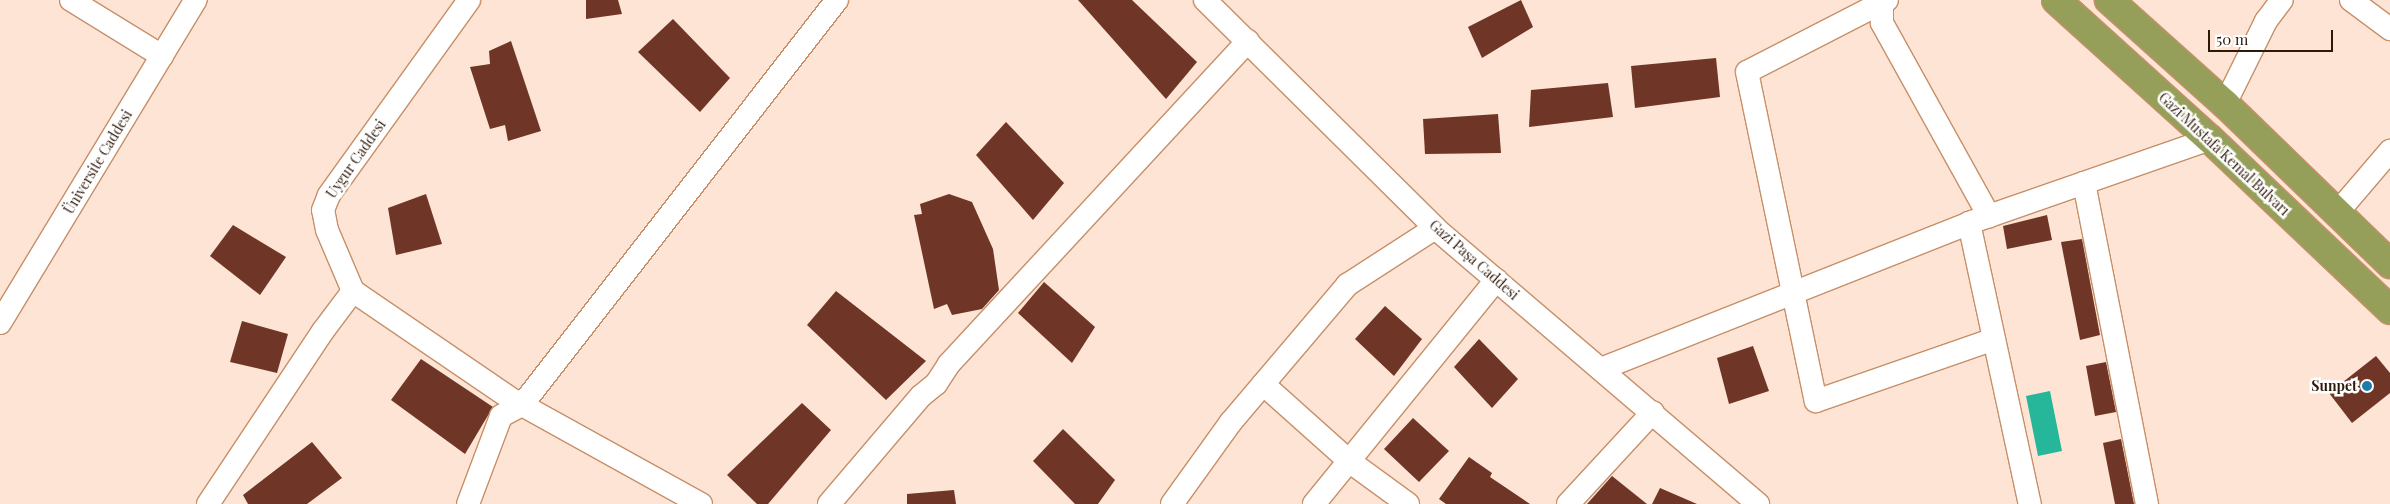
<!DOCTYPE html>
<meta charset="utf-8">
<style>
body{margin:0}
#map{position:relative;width:2390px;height:504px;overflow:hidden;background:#fde4d4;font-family:"Playfair Display",serif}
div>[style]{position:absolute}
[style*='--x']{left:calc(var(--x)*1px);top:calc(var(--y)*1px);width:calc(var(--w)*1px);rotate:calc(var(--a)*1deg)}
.water>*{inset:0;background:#26b79a}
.building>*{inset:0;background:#6f3526}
.roads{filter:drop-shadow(1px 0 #c78f68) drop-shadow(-1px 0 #c78f68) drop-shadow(0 1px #c78f68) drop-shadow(0 -1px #c78f68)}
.minor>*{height:22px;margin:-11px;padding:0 11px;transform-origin:11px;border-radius:11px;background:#fff}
.highway>*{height:28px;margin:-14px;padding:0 14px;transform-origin:14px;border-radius:14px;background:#969f5a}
.dots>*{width:14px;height:14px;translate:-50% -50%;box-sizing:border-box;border:2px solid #fff;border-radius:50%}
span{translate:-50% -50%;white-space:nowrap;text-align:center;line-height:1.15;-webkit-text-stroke:5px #fff;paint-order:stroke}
.street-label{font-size:14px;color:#2e1909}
.poi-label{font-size:14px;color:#2e1909;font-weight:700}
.right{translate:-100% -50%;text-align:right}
.scale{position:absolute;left:2208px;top:30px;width:125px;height:22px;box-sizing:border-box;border:2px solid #2e1909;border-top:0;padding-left:6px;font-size:15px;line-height:18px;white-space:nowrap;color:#2e1909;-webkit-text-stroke:4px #fff;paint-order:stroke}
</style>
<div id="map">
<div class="water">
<div style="clip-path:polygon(2050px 391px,2062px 451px,2038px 456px,2026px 396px)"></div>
</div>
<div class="building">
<div style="clip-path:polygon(586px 0,618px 0,622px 14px,586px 19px)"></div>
<div style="clip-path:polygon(1078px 0,1132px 0,1197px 62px,1166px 99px)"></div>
<div style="clip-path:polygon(1521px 0,1533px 27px,1482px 58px,1468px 27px)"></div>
<div style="clip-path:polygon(673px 19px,730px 78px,700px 112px,638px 52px)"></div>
<div style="clip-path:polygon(511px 41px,541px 131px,508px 141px,505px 125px,490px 129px,470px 67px,490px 64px,489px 51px)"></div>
<div style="clip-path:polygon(1716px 58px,1720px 97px,1635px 108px,1631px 66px)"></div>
<div style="clip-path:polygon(1608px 83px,1613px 117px,1529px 127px,1531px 90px)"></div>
<div style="clip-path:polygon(1498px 114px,1501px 153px,1425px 154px,1423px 119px)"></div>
<div style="clip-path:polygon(1006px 122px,1064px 183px,1033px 220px,976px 155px)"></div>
<div style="clip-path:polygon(426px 194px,442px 244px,396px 255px,388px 208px)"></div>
<div style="clip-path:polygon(949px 194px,972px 202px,993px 249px,999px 290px,982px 309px,952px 315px,947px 304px,934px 309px,914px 215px,922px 214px,920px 204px)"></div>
<div style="clip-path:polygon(2047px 215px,2052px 240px,2007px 249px,2003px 226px)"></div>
<div style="clip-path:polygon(233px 225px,286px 257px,260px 295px,210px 256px)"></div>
<div style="clip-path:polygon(2082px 239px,2100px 335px,2080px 340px,2061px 242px)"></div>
<div style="clip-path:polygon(1044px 282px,1095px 327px,1072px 363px,1018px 313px)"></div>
<div style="clip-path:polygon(836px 291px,926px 361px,886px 400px,807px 325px)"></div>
<div style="clip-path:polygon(1385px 306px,1422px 339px,1394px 376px,1355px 339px)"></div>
<div style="clip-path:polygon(242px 321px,288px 334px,277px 373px,230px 362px)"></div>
<div style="clip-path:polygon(1479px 339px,1518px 379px,1492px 408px,1454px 367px)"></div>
<div style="clip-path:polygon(1753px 346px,1769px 391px,1729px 404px,1717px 358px)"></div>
<div style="clip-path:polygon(2376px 356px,2390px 373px,2390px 393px,2352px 423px,2329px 393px)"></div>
<div style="clip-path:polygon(421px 359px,493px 407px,465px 454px,391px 400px)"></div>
<div style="clip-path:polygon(2106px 362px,2116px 412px,2095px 416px,2086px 366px)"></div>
<div style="clip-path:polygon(802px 403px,831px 430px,768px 504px,757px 504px,727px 475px)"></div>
<div style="clip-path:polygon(1413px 418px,1449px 451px,1419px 482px,1384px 449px)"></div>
<div style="clip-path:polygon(1063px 429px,1115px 480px,1098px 504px,1075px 504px,1033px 461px)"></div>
<div style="clip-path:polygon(2121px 439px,2134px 504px,2115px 504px,2103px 443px)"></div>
<div style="clip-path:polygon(312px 442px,342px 478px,307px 504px,248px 504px,243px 495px)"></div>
<div style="clip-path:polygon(1469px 457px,1492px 473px,1490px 477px,1530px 504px,1446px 504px,1439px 499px)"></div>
<div style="clip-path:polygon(1612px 476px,1647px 504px,1587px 504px)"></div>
<div style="clip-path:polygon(1660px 488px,1697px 504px,1652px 504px)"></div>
<div style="clip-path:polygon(954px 490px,956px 504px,907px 504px,907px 494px)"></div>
</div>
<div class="roads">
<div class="minor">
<div style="--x:71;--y:0;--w:107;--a:31.6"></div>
<div style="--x:1205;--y:0;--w:324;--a:44.7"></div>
<div style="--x:1435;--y:228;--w:425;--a:40.5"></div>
<div style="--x:1887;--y:0;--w:157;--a:152.8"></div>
<div style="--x:1747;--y:72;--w:336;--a:78.2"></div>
<div style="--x:1816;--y:401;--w:188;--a:-19.2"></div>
<div style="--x:2351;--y:0;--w:49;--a:36.6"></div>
<div style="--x:1882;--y:4;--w:19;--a:90"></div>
<div style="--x:1882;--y:23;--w:221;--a:61"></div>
<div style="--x:2225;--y:104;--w:93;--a:-63.7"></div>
<div style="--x:2266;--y:21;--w:26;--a:-53"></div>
<div style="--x:2084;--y:183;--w:327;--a:78.9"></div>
<div style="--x:2337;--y:213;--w:82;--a:-49.5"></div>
<div style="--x:1969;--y:223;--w:288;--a:77.8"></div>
<div style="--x:353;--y:291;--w:194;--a:34.3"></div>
<div style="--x:513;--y:400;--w:215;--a:29"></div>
<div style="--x:0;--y:323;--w:378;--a:-58.8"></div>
<div style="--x:1601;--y:369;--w:396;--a:-21.6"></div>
<div style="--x:1969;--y:223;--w:255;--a:-19.2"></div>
<div style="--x:1263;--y:384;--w:115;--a:41.8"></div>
<div style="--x:1349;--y:461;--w:73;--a:36.1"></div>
<div style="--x:208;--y:504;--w:208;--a:-56.4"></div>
<div style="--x:323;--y:331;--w:50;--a:-53.1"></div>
<div style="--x:353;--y:291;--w:66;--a:-113.1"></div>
<div style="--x:327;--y:230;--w:20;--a:-101"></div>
<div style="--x:323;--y:210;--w:16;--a:-68"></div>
<div style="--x:329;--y:195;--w:240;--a:-54.3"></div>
<div style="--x:468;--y:504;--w:94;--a:-69.4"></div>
<div style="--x:501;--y:416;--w:24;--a:-28"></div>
<div style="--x:522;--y:405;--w:513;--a:-52.13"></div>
<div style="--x:829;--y:504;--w:142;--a:-49.6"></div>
<div style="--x:921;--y:396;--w:19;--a:-39"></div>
<div style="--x:936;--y:384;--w:24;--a:-57"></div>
<div style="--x:949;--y:364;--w:440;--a:-47.2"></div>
<div style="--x:1172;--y:504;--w:101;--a:-54.3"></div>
<div style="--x:1231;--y:422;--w:180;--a:-49.7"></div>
<div style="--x:1347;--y:285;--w:105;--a:-32.9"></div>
<div style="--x:1314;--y:504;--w:289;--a:-50.9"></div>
<div style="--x:1568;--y:504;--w:125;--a:-47.3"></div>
</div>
<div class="highway">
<div style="--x:2056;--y:0;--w:207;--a:42.1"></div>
<div style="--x:2210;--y:139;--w:248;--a:43.5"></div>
<div style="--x:2109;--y:0;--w:156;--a:41.9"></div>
<div style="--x:2225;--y:104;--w:230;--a:44.1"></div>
</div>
</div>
<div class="dots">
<div style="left:2367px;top:386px;background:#1e7ca9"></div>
</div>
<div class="street-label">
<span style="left:2224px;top:154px;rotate:43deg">Gazi Mustafa Kemal Bulvarı</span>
<span style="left:356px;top:159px;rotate:-55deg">Uygur Caddesi</span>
<span style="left:98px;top:162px;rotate:-59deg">Üniversite Caddesi</span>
<span style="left:1474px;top:260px;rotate:41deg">Gazi Paşa Caddesi</span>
</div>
<div class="poi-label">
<span class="right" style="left:2357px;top:386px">Sunpet</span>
</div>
<div class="scale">50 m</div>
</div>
